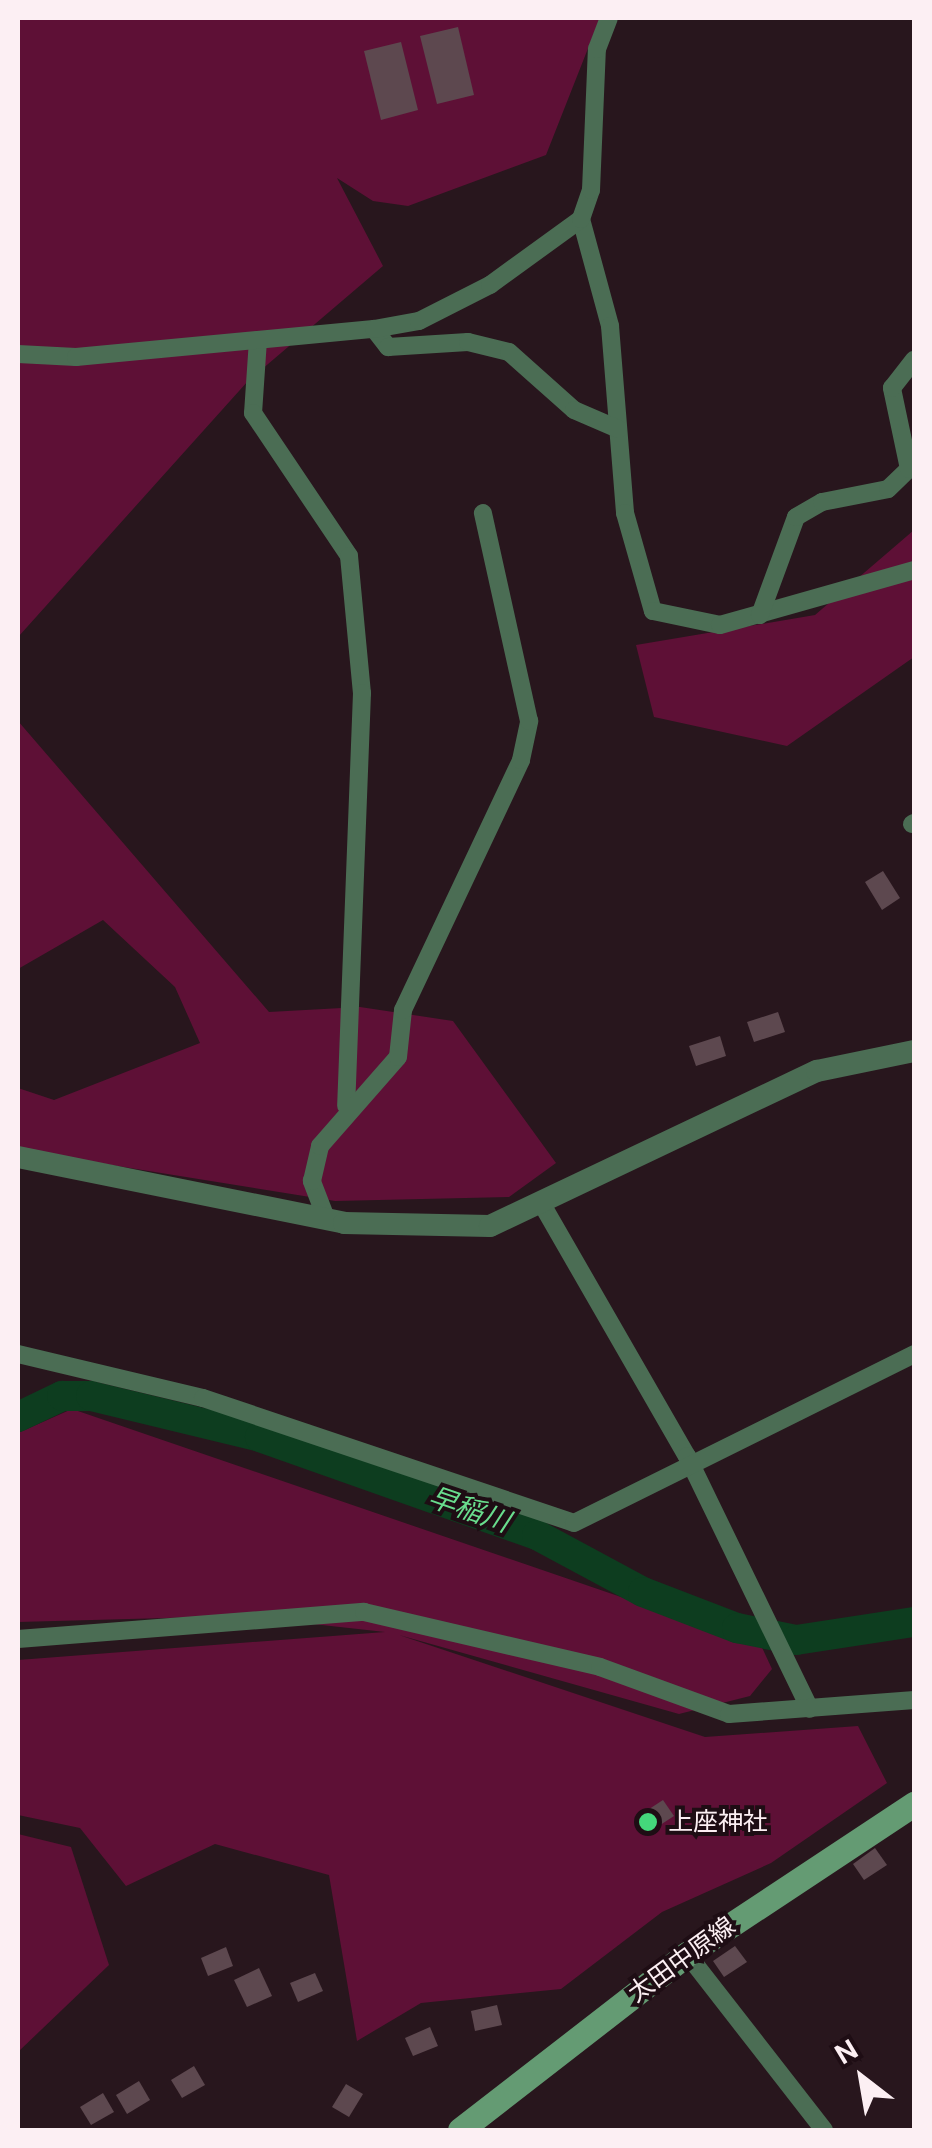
<!DOCTYPE html>
<meta charset="utf-8">
<style>
body{margin:0}
#map{position:relative;width:932px;height:2148px;overflow:hidden;background:#28161d;font-family:"DM Sans","Noto Sans JP",sans-serif}
div>[style]{position:absolute}
[style*='--x']{left:calc(var(--x)*1px);top:calc(var(--y)*1px);width:calc(var(--w)*1px);rotate:calc(var(--a)*1deg)}
.green>*{inset:0;background:#5e1036}
.river>*{height:30px;margin:-15px;padding:0 15px;transform-origin:15px;border-radius:15px;background:#0d3d1f}
.building>*{inset:0;background:#5d484f}
.minor>*{height:18px;margin:-9px;padding:0 9px;transform-origin:9px;border-radius:9px;background:#4b6d54}
.tertiary>*{height:22px;margin:-11px;padding:0 11px;transform-origin:11px;border-radius:11px;background:#4b6d54}
.secondary>*{height:25px;margin:-12.5px;padding:0 12.5px;transform-origin:12.5px;border-radius:12.5px;background:#649b73}
.dots>*{width:28px;height:28px;translate:-50% -50%;box-sizing:border-box;border:5px solid #1e0d14;border-radius:50%}
span{translate:-50% -50%;white-space:nowrap;text-align:center;line-height:1.15;-webkit-text-stroke:8px #1e0d14;paint-order:stroke}
.poi-label{font-size:25px;color:#fceff3}
.left{translate:0 -50%;text-align:left}
.street-label{font-size:25px;color:#fceff3}
.water-label{font-size:28px;color:#69dc8d;font-style:italic}
.frame{position:absolute;inset:0;border:20px solid #fceff3;pointer-events:none}
.north{position:absolute;left:812px;top:2028px;width:100px;height:100px;-webkit-text-stroke:8px #1e0d14;paint-order:stroke;rotate:329deg;font-size:28px;font-weight:700;line-height:40px;text-align:center;color:#fceff3}
.north::after{content:'';display:block;margin:auto;width:35px;height:45px;background:#fceff3;clip-path:polygon(50% 0,100% 100%,50% 72%,0 100%)}
</style>
<div id="map">
<div class="green">
<div style="clip-path:polygon(18px 18px,600px 18px,546px 155px,408px 206px,373px 201px,337px 178px,383px 266px,248px 381px,19px 636px)"></div>
<div style="clip-path:polygon(914px 530px,914px 657px,787px 746px,654px 717px,636px 645px,815px 615px)"></div>
<div style="clip-path:polygon(18px 721px,269px 1012px,360px 1007px,453px 1021px,556px 1163px,509px 1197px,335px 1201px,18px 1150px,18px 1088px,54px 1100px,200px 1043px,175px 987px,103px 920px,18px 969px)"></div>
<div style="clip-path:polygon(72px 1409px,621px 1597px,751px 1624px,772px 1669px,750px 1696px,679px 1714px,399px 1635px,705px 1737px,858px 1726px,887px 1783px,771px 1863px,662px 1912px,561px 1989px,421px 2003px,357px 2041px,329px 1875px,215px 1844px,126px 1886px,80px 1828px,18px 1815px,18px 1660px,385px 1632px,240px 1616px,18px 1622px,18px 1433px)"></div>
<div style="clip-path:polygon(18px 1834px,71px 1847px,109px 1965px,18px 2052px)"></div>
</div>
<div class="river">
<div style="--x:18;--y:1417;--w:49;--a:-25.5"></div>
<div style="--x:62;--y:1396;--w:29;--a:0"></div>
<div style="--x:91;--y:1396;--w:174;--a:13.6"></div>
<div style="--x:260;--y:1437;--w:294;--a:19.5"></div>
<div style="--x:537;--y:1535;--w:120;--a:28.3"></div>
<div style="--x:643;--y:1592;--w:101;--a:21"></div>
<div style="--x:737;--y:1628;--w:60;--a:11.5"></div>
<div style="--x:796;--y:1640;--w:119;--a:-8.7"></div>
</div>
<div class="building">
<div style="clip-path:polygon(458px 27px,474px 95px,437px 104px,420px 36px)"></div>
<div style="clip-path:polygon(401px 42px,418px 110px,381px 120px,364px 51px)"></div>
<div style="clip-path:polygon(883px 871px,900px 898px,882px 910px,865px 882px)"></div>
<div style="clip-path:polygon(778px 1012px,785px 1032px,754px 1042px,747px 1022px)"></div>
<div style="clip-path:polygon(720px 1036px,726px 1056px,696px 1066px,689px 1046px)"></div>
<div style="clip-path:polygon(663px 1800px,674px 1816px,651px 1831px,640px 1815px)"></div>
<div style="clip-path:polygon(875px 1848px,887px 1865px,864px 1880px,853px 1864px)"></div>
<div style="clip-path:polygon(735px 1946px,747px 1962px,724px 1977px,713px 1961px)"></div>
<div style="clip-path:polygon(226px 1947px,233px 1966px,208px 1976px,201px 1958px)"></div>
<div style="clip-path:polygon(259px 1968px,272px 1996px,247px 2007px,234px 1980px)"></div>
<div style="clip-path:polygon(315px 1973px,323px 1991px,298px 2002px,290px 1983px)"></div>
<div style="clip-path:polygon(497px 2005px,502px 2025px,475px 2031px,471px 2011px)"></div>
<div style="clip-path:polygon(430px 2027px,438px 2046px,413px 2056px,405px 2038px)"></div>
<div style="clip-path:polygon(194px 2066px,205px 2085px,182px 2098px,171px 2080px)"></div>
<div style="clip-path:polygon(139px 2081px,150px 2100px,127px 2114px,116px 2095px)"></div>
<div style="clip-path:polygon(346px 2084px,363px 2094px,349px 2117px,332px 2107px)"></div>
<div style="clip-path:polygon(103px 2093px,114px 2112px,91px 2125px,80px 2107px)"></div>
</div>
<div class="minor">
<div style="--x:581;--y:219;--w:111;--a:74.8"></div>
<div style="--x:610;--y:326;--w:188;--a:85.4"></div>
<div style="--x:625;--y:513;--w:102;--a:74.1"></div>
<div style="--x:653;--y:611;--w:68;--a:11.8"></div>
<div style="--x:720;--y:625;--w:202;--a:-15.8"></div>
<div style="--x:374;--y:329;--w:23;--a:52"></div>
<div style="--x:388;--y:347;--w:80;--a:-3.6"></div>
<div style="--x:468;--y:342;--w:42;--a:13.7"></div>
<div style="--x:509;--y:352;--w:87;--a:41.7"></div>
<div style="--x:574;--y:410;--w:48;--a:23.4"></div>
<div style="--x:258;--y:340;--w:73;--a:93.9"></div>
<div style="--x:253;--y:413;--w:172;--a:56.1"></div>
<div style="--x:349;--y:556;--w:138;--a:84.6"></div>
<div style="--x:362;--y:693;--w:413;--a:92.2"></div>
<div style="--x:18;--y:354;--w:58;--a:3"></div>
<div style="--x:76;--y:357;--w:299;--a:-5.4"></div>
<div style="--x:374;--y:329;--w:46;--a:-10.1"></div>
<div style="--x:419;--y:321;--w:80;--a:-26.9"></div>
<div style="--x:490;--y:285;--w:112;--a:-36"></div>
<div style="--x:581;--y:219;--w:31;--a:-71"></div>
<div style="--x:591;--y:190;--w:141;--a:-87.6"></div>
<div style="--x:597;--y:49;--w:33;--a:-69"></div>
<div style="--x:760;--y:615;--w:104;--a:-69.8"></div>
<div style="--x:796;--y:517;--w:30;--a:-30"></div>
<div style="--x:822;--y:502;--w:67;--a:-11.1"></div>
<div style="--x:888;--y:489;--w:29;--a:-44"></div>
<div style="--x:909;--y:469;--w:83;--a:-101.9"></div>
<div style="--x:892;--y:388;--w:36;--a:-52"></div>
<div style="--x:912;--y:824;--w:2;--a:-27"></div>
<div style="--x:543;--y:1206;--w:289;--a:60.1"></div>
<div style="--x:687;--y:1456;--w:281;--a:64.1"></div>
<div style="--x:326;--y:1218;--w:40;--a:-111"></div>
<div style="--x:312;--y:1181;--w:36;--a:-77"></div>
<div style="--x:320;--y:1146;--w:118;--a:-48.8"></div>
<div style="--x:398;--y:1057;--w:47;--a:-83.9"></div>
<div style="--x:403;--y:1010;--w:276;--a:-64.7"></div>
<div style="--x:521;--y:760;--w:40;--a:-78"></div>
<div style="--x:529;--y:721;--w:213;--a:-102.5"></div>
<div style="--x:18;--y:1354;--w:190;--a:13.4"></div>
<div style="--x:203;--y:1398;--w:391;--a:18.6"></div>
<div style="--x:574;--y:1523;--w:380;--a:-26.4"></div>
<div style="--x:18;--y:1639;--w:347;--a:-4.5"></div>
<div style="--x:364;--y:1612;--w:242;--a:13.1"></div>
<div style="--x:600;--y:1667;--w:137;--a:20"></div>
<div style="--x:729;--y:1714;--w:186;--a:-4.3"></div>
<div style="--x:687;--y:1954;--w:223;--a:52.1"></div>
</div>
<div class="tertiary">
<div style="--x:18;--y:1157;--w:333;--a:11.4"></div>
<div style="--x:344;--y:1223;--w:146;--a:1.2"></div>
<div style="--x:490;--y:1226;--w:362;--a:-25.4"></div>
<div style="--x:817;--y:1071;--w:99;--a:-11.7"></div>
</div>
<div class="secondary">
<div style="--x:460;--y:2130;--w:287;--a:-37.8"></div>
<div style="--x:687;--y:1954;--w:272;--a:-33.5"></div>
</div>
<div class="dots">
<div style="left:648px;top:1822px;background:#44d77b"></div>
</div>
<div class="poi-label">
<span class="left" style="left:668px;top:1822px">上座神社</span>
</div>
<div class="street-label">
<span style="left:682px;top:1960px;rotate:-36deg">太田中原線</span>
</div>
<div class="water-label">
<span style="left:469px;top:1510px;rotate:19deg">早稲川</span>
</div>
<div class="frame"></div>
<div class="north">N</div>
</div>
